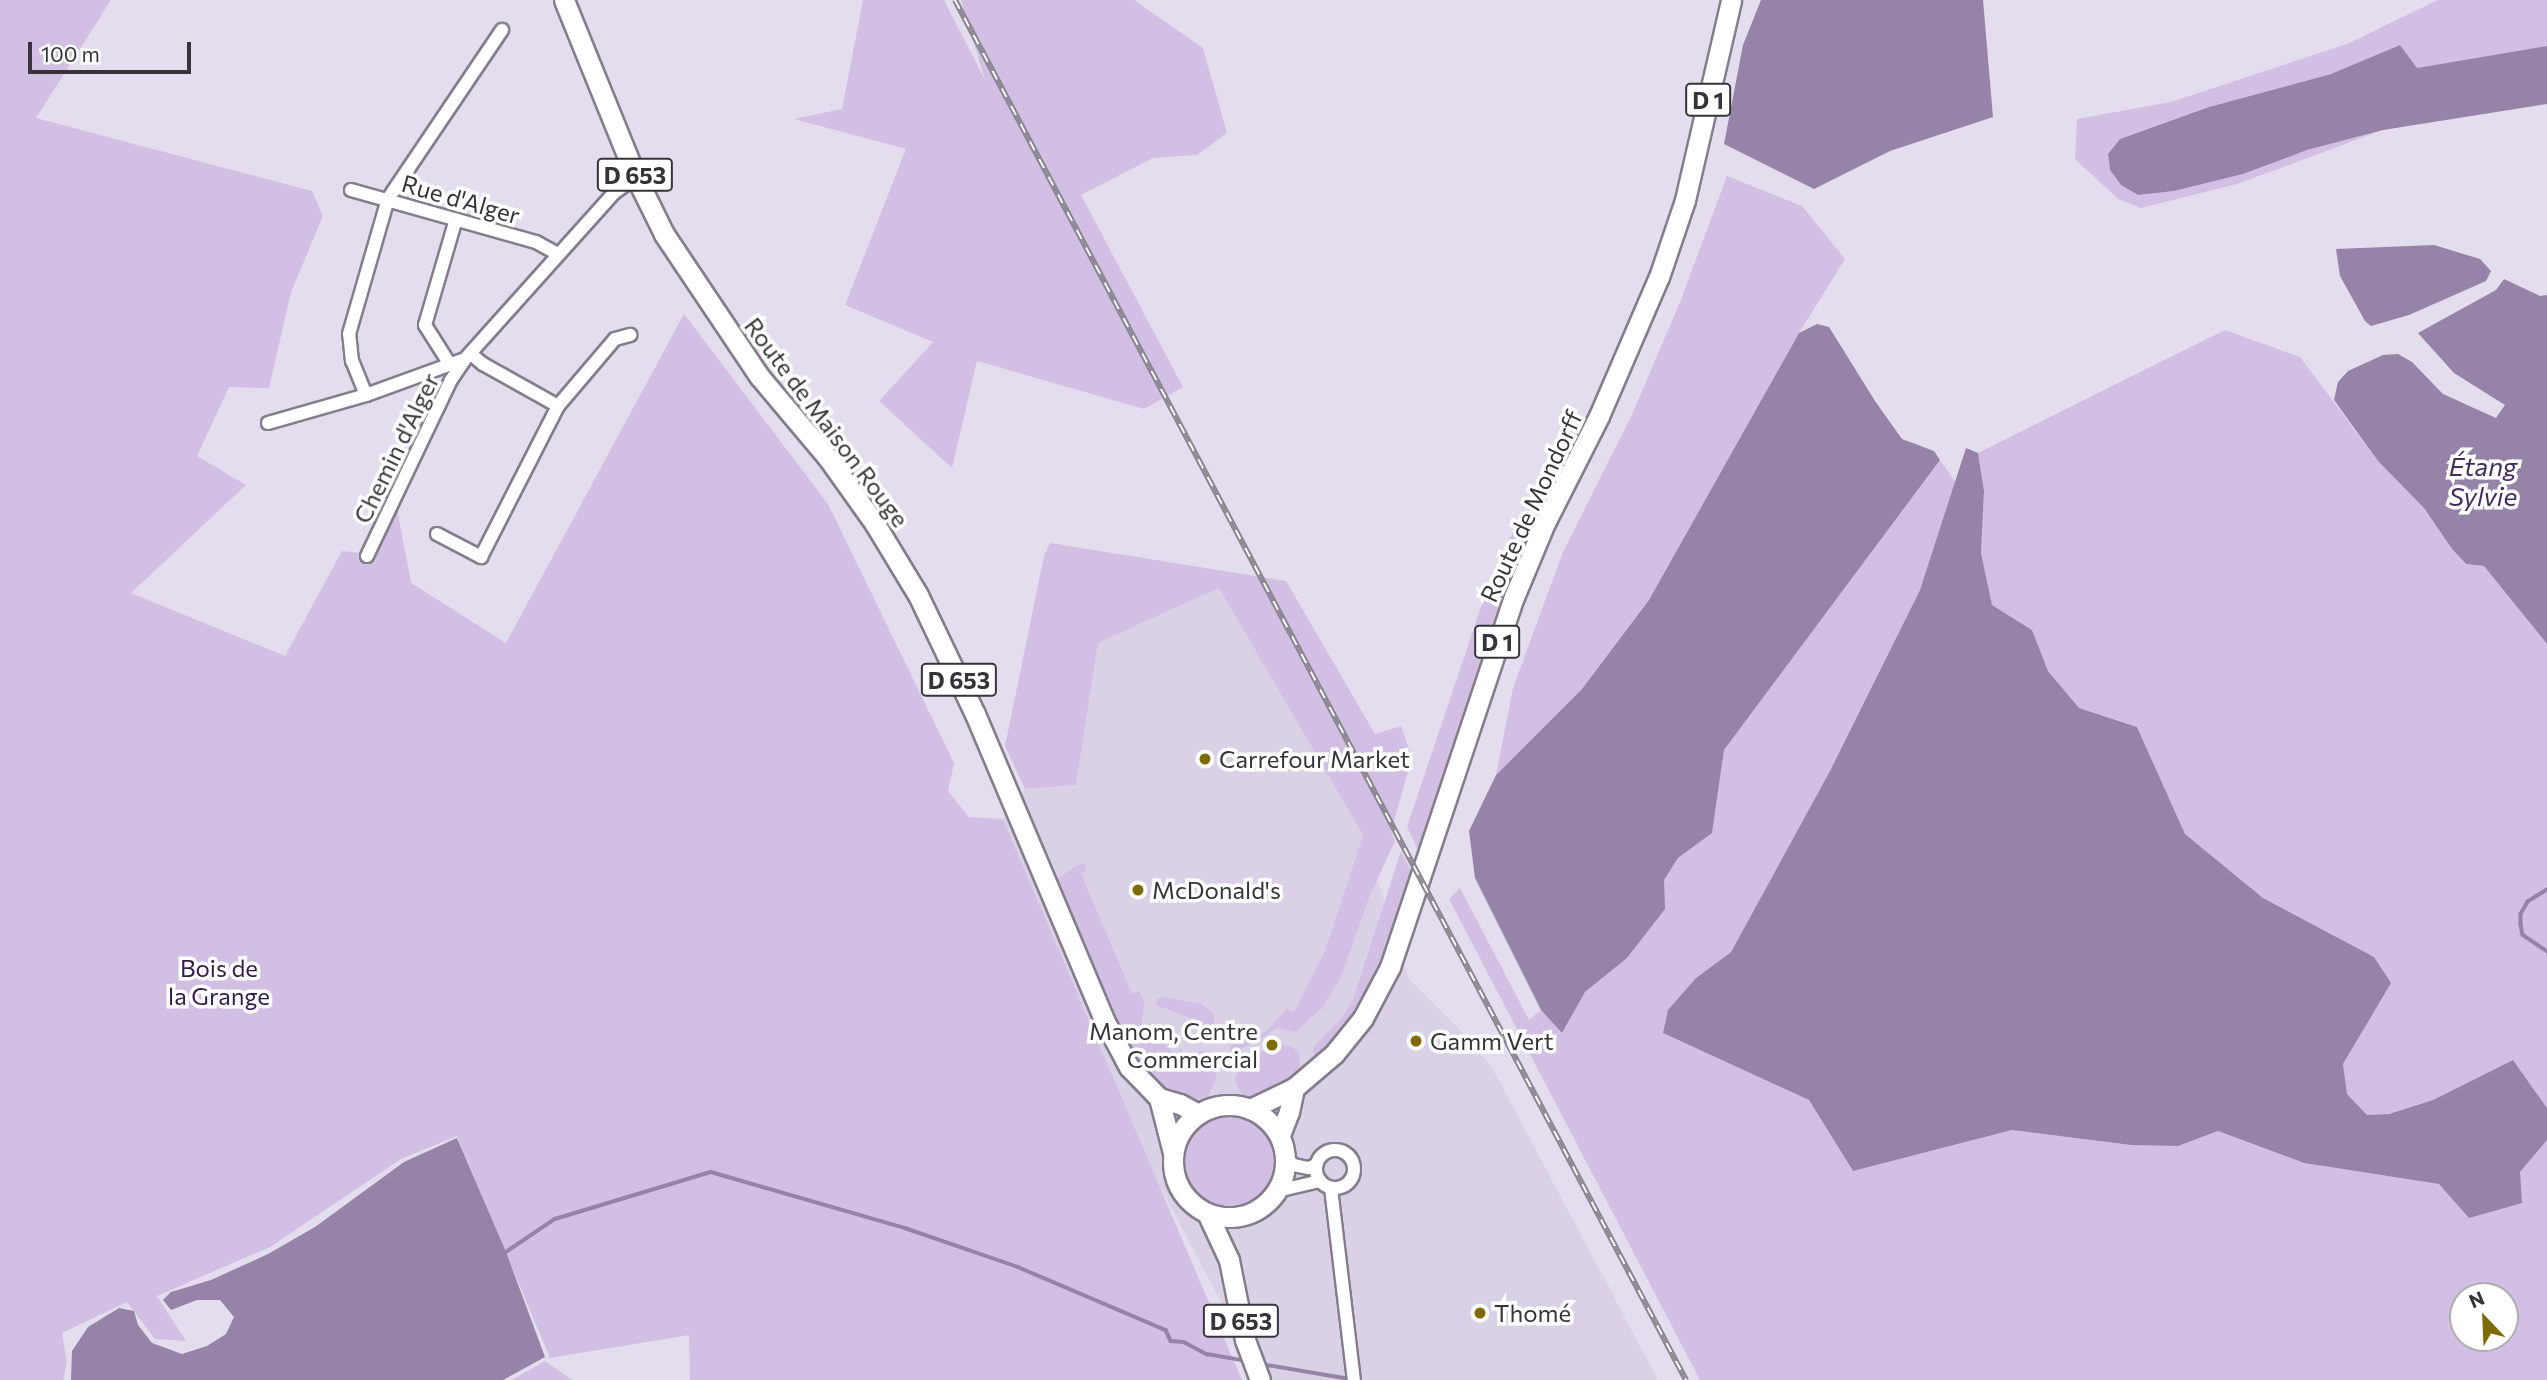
<!DOCTYPE html>
<meta charset="utf-8">
<style>
body{margin:0}
#map{position:relative;width:2547px;height:1380px;overflow:hidden;background:#e4dded;font-family:Commissioner,sans-serif}
div>[style]{position:absolute}
[style*='--x']{left:calc(var(--x)*1px);top:calc(var(--y)*1px);width:calc(var(--w)*1px);rotate:calc(var(--a)*1deg)}
.built>*{inset:0;background:#dbd1e7}
.green>*{inset:0;background:#d1c0e4}
.round{border-radius:50%}
.water>*{inset:0;background:#9583a8}
.stream>*{height:3.5px;margin:-1.75px;padding:0 1.75px;transform-origin:1.75px;border-radius:1.75px;background:#9583a8}
.roads{filter:drop-shadow(2px 0 #847d8b) drop-shadow(-2px 0 #847d8b) drop-shadow(0 2px #847d8b) drop-shadow(0 -2px #847d8b)}
.street>*{height:12px;margin:-6px;padding:0 6px;transform-origin:6px;border-radius:6px;background:#fff}
.street>.ring{margin:-6px;padding:0;box-sizing:content-box;background:none;border:12px solid #fff;border-radius:50%}
.primary>*{height:19px;margin:-9.5px;padding:0 9.5px;transform-origin:9.5px;border-radius:9.5px;background:#fff}
.primary>.ring{margin:-9.5px;padding:0;box-sizing:content-box;background:none;border:19px solid #fff;border-radius:50%}
.rail>*{height:6px;margin-top:-3px;transform-origin:0;background:repeating-linear-gradient(90deg,#fff 0 10px,#8a8590 0 20px);box-sizing:border-box;border-block:2px solid #8a8590}
.dots>*{width:19px;height:19px;translate:-50% -50%;box-sizing:border-box;border:4px solid #fff;border-radius:50%}
span{translate:-50% -50%;white-space:nowrap;text-align:center;line-height:1.15;-webkit-text-stroke:7px #fff;paint-order:stroke}
.shield-label span{padding:2px 5px;background:#fff;border:2px solid;border-radius:5px;-webkit-text-stroke-width:0}
.shield-label{font-size:23px;color:#36343a;font-weight:700}
.street-label{font-size:24px;color:#36343a}
.poi-label{font-size:24px;color:#36343a}
.left{translate:0 -50%;text-align:left}
.right{translate:-100% -50%;text-align:right}
.park-label{font-size:24px;color:#351b4b}
.water-label{font-size:26px;color:#452c5d;font-style:italic}
.north{position:absolute;left:2449px;top:1282px;width:70px;height:70px;box-sizing:border-box;background:#fff;border:2px solid #afaeb0;border-radius:50%;rotate:337deg;font-size:19px;font-weight:700;line-height:28px;text-align:center;color:#36343a}
.north::after{content:'';display:block;margin:auto;width:24px;height:32px;background:#7e6b04;clip-path:polygon(50% 0,100% 100%,50% 72%,0 100%)}
.scale{position:absolute;left:28px;top:42px;width:163px;height:32px;box-sizing:border-box;border:4px solid #36343a;border-top:0;padding-left:9px;font-size:21px;line-height:24px;white-space:nowrap;color:#36343a;-webkit-text-stroke:5px #fff;paint-order:stroke}
</style>
<div id="map">
<div class="built">
<div style="clip-path:polygon(1219px 588px,1363px 835px,1409px 979px,1464px 1034px,1493px 1069px,1658px 1380px,1262px 1380px,1154px 1175px,1003px 819px,1025px 789px,1076px 785px,1098px 643px)"></div>
</div>
<div class="green">
<div style="clip-path:polygon(0 0,111px 0,36px 118px,312px 191px,323px 216px,291px 292px,269px 388px,229px 387px,197px 456px,246px 485px,131px 593px,285px 656px,342px 551px,360px 553px,394px 492px,411px 583px,506px 643px,684px 314px,828px 504px,954px 763px,948px 791px,969px 817px,1003px 819px,1242px 1380px,690px 1380px,689px 1335px,550px 1358px,457px 1136px,401px 1159px,270px 1247px,157px 1296px,186px 1341px,155px 1339px,127px 1302px,62px 1333px,67px 1362px,63px 1380px,0 1380px)"></div>
<div style="clip-path:polygon(863px 0,944px 0,985px 80px,961px 0,1134px 0,1203px 48px,1227px 133px,1197px 155px,1153px 158px,1081px 195px,1183px 387px,1144px 409px,977px 361px,952px 468px,879px 401px,933px 342px,845px 305px,906px 149px,794px 119px,842px 109px)"></div>
<div style="clip-path:polygon(2438px 0,2547px 0,2547px 46px,2417px 68px,2400px 45px,2331px 74px,2209px 107px,2120px 139px,2108px 154px,2110px 170px,2121px 185px,2138px 195px,2175px 191px,2243px 174px,2307px 150px,2383px 130px,2237px 184px,2141px 208px,2118px 199px,2075px 159px,2077px 119px,2171px 102px,2347px 44px)"></div>
<div style="clip-path:polygon(1727px 176px,1802px 206px,1845px 259px,1799px 333px,1649px 600px,1582px 689px,1496px 775px,1513px 688px,1563px 552px,1631px 417px,1680px 302px)"></div>
<div style="clip-path:polygon(2225px 330px,2300px 357px,2378px 461px,2424px 508px,2452px 549px,2465px 564px,2484px 566px,2547px 644px,2547px 1108px,2513px 1060px,2433px 1100px,2389px 1114px,2367px 1115px,2347px 1094px,2343px 1064px,2390px 983px,2374px 957px,2263px 898px,2185px 834px,2137px 727px,2079px 708px,2048px 671px,2032px 630px,1992px 605px,1981px 553px,1984px 491px,1978px 453px)"></div>
<div style="clip-path:polygon(evenodd,1940px 460px,1956px 483px,1920px 590px,1830px 771px,1731px 952px,1696px 978px,1663px 1033px,1809px 1100px,1853px 1171px,2012px 1130px,2131px 1145px,2178px 1146px,2218px 1131px,2304px 1163px,2439px 1184px,2520px 1172px,2547px 1140px,2547px 1380px,1700px 1380px,1449px 899px,1460px 888px,1529px 1020px,1541px 1010px,1562px 1033px,1585px 992px,1627px 958px,1664px 909px,1664px 880px,1678px 858px,1712px 833px,1724px 750px,1940px 460px,2463px 1296px,2505px 1296px,2505px 1338px,2463px 1338px,2463px 1296px)"></div>
<div style="clip-path:polygon(1522px 518px,1530px 519px,1533px 523px,1512px 572px,1418px 850px,1407px 827px,1484px 598px,1518px 520px)"></div>
<div style="clip-path:polygon(1050px 543px,1286px 581px,1375px 734px,1401px 726px,1412px 757px,1391px 832px,1395px 841px,1370px 895px,1341px 977px,1323px 1007px,1296px 1032px,1278px 1028px,1231px 1055px,1230px 1046px,1234px 1043px,1260px 1035px,1271px 1027px,1286px 1009px,1294px 1012px,1325px 951px,1363px 835px,1219px 588px,1098px 643px,1076px 785px,1025px 789px,1005px 746px,1044px 556px)"></div>
<div style="clip-path:polygon(1401px 851px,1412px 873px,1390px 946px,1361px 1008px,1342px 1033px,1314px 1059px,1313px 1047px,1343px 1017px,1353px 999px)"></div>
<div style="clip-path:polygon(1085px 864px,1087px 871px,1081px 873px,1132px 994px,1139px 991px,1144px 1001px,1142px 1024px,1174px 1053px,1182px 1049px,1181px 1056px,1198px 1057px,1199px 1051px,1211px 1052px,1214px 1056px,1216px 1079px,1208px 1097px,1197px 1099px,1175px 1096px,1157px 1083px,1129px 1052px,1100px 996px,1054px 887px,1058px 879px,1077px 865px)"></div>
<div style="clip-path:polygon(1164px 997px,1202px 1004px,1214px 1014px,1214px 1039px,1208px 1036px,1201px 1022px,1156px 1005px,1157px 999px)"></div>
<div style="clip-path:polygon(1280px 1043px,1293px 1048px,1300px 1055px,1299px 1073px,1292px 1080px,1252px 1098px,1240px 1093px,1235px 1079px,1242px 1062px)"></div>
<div class="round" style="left:1179px;top:1108px;width:100px;height:100px"></div>
<div style="clip-path:polygon(545px 1361px,572px 1380px,512px 1380px)"></div>
</div>
<div class="water">
<div style="clip-path:polygon(1761px 0,1983px 0,1993px 117px,1890px 151px,1814px 189px,1724px 144px,1743px 45px)"></div>
<div style="clip-path:polygon(2400px 45px,2417px 68px,2547px 46px,2547px 104px,2383px 130px,2307px 150px,2243px 174px,2174px 191px,2138px 195px,2121px 185px,2110px 170px,2108px 154px,2120px 139px,2209px 107px,2331px 74px)"></div>
<div style="clip-path:polygon(2434px 245px,2480px 259px,2491px 271px,2486px 281px,2409px 315px,2371px 326px,2365px 321px,2340px 276px,2336px 249px)"></div>
<div style="clip-path:polygon(2504px 279px,2540px 296px,2547px 295px,2547px 644px,2484px 566px,2466px 564px,2452px 549px,2424px 508px,2378px 461px,2334px 400px,2338px 382px,2348px 371px,2383px 355px,2398px 354px,2412px 362px,2443px 394px,2496px 418px,2505px 405px,2454px 373px,2418px 333px,2496px 290px)"></div>
<div style="clip-path:polygon(1817px 324px,1829px 327px,1875px 401px,1902px 439px,1934px 451px,1940px 460px,1724px 750px,1712px 833px,1678px 858px,1664px 880px,1665px 909px,1627px 958px,1585px 992px,1562px 1033px,1541px 1010px,1475px 878px,1469px 831px,1496px 775px,1582px 689px,1649px 600px,1799px 333px)"></div>
<div style="clip-path:polygon(1966px 448px,1978px 453px,1984px 491px,1981px 553px,1992px 605px,2032px 630px,2048px 671px,2079px 708px,2137px 727px,2185px 834px,2263px 898px,2374px 957px,2391px 983px,2343px 1064px,2347px 1094px,2367px 1115px,2389px 1114px,2433px 1100px,2513px 1060px,2547px 1108px,2547px 1140px,2520px 1172px,2522px 1203px,2469px 1218px,2439px 1184px,2304px 1163px,2218px 1131px,2178px 1146px,2131px 1145px,2012px 1130px,1853px 1171px,1809px 1100px,1663px 1033px,1668px 1010px,1696px 978px,1731px 952px,1830px 771px,1920px 590px)"></div>
<div style="clip-path:polygon(457px 1138px,506px 1252px,545px 1357px,503px 1380px,71px 1380px,72px 1351px,88px 1327px,119px 1308px,134px 1311px,138px 1325px,152px 1343px,182px 1354px,207px 1346px,226px 1334px,234px 1317px,220px 1300px,197px 1300px,171px 1310px,163px 1300px,171px 1292px,211px 1280px,268px 1254px,315px 1227px,404px 1162px)"></div>
</div>
<div class="stream">
<div style="--x:2547;--y:890;--w:22;--a:148"></div>
<div style="--x:2528;--y:902;--w:14;--a:120"></div>
<div style="--x:2521;--y:914;--w:10;--a:90"></div>
<div style="--x:2521;--y:924;--w:11;--a:80"></div>
<div style="--x:2523;--y:935;--w:29;--a:34"></div>
<div style="--x:506;--y:1252;--w:59;--a:-34"></div>
<div style="--x:555;--y:1219;--w:163;--a:-16.8"></div>
<div style="--x:711;--y:1172;--w:202;--a:16.1"></div>
<div style="--x:905;--y:1228;--w:120;--a:19"></div>
<div style="--x:1018;--y:1267;--w:161;--a:23.1"></div>
<div style="--x:1166;--y:1330;--w:12;--a:66"></div>
<div style="--x:1171;--y:1341;--w:13;--a:4"></div>
<div style="--x:1184;--y:1342;--w:26;--a:28"></div>
<div style="--x:1207;--y:1354;--w:41;--a:9.9"></div>
<div style="--x:1261;--y:1364;--w:90;--a:9.6"></div>
</div>
<div class="roads">
<div class="street">
<div style="--x:351;--y:190;--w:192;--a:15.7"></div>
<div style="--x:536;--y:242;--w:25;--a:29"></div>
<div style="--x:471;--y:354;--w:16;--a:40"></div>
<div style="--x:483;--y:364;--w:86;--a:29.2"></div>
<div style="--x:558;--y:406;--w:88;--a:-49.6"></div>
<div style="--x:615;--y:339;--w:16;--a:-15"></div>
<div style="--x:449;--y:363;--w:45;--a:-122.3"></div>
<div style="--x:425;--y:325;--w:110;--a:-73.7"></div>
<div style="--x:366;--y:395;--w:37;--a:-112"></div>
<div style="--x:352;--y:361;--w:27;--a:-96"></div>
<div style="--x:349;--y:334;--w:141;--a:-73.9"></div>
<div style="--x:388;--y:199;--w:204;--a:-56"></div>
<div style="--x:268;--y:423;--w:102;--a:-15.9"></div>
<div style="--x:366;--y:395;--w:105;--a:-20"></div>
<div style="--x:437;--y:534;--w:50;--a:27.6"></div>
<div style="--x:481;--y:557;--w:169;--a:-63"></div>
<div style="--x:367;--y:556;--w:195;--a:-64.5"></div>
<div style="--x:451;--y:380;--w:25;--a:-56"></div>
<div style="--x:465;--y:359;--w:223;--a:-48.1"></div>
<div style="--x:614;--y:193;--w:27;--a:-36"></div>
<div class="ring" style="left:1316px;top:1150px;width:26px;height:26px"></div>
<div style="--x:1286;--y:1157;--w:11;--a:49"></div>
<div style="--x:1293;--y:1165;--w:16;--a:11"></div>
<div style="--x:1309;--y:1168;--w:8;--a:-23"></div>
<div style="--x:1331;--y:1188;--w:193;--a:83.2"></div>
<div style="--x:1277;--y:1191;--w:44;--a:-13.1"></div>
</div>
<div class="primary">
<div style="--x:564;--y:0;--w:191;--a:67.9"></div>
<div style="--x:636;--y:177;--w:64;--a:63.8"></div>
<div style="--x:664;--y:234;--w:171;--a:56.2"></div>
<div style="--x:759;--y:376;--w:107;--a:49.9"></div>
<div style="--x:828;--y:458;--w:81;--a:54.5"></div>
<div style="--x:875;--y:524;--w:83;--a:58.8"></div>
<div style="--x:918;--y:595;--w:132;--a:64.4"></div>
<div style="--x:975;--y:714;--w:332;--a:67.1"></div>
<div style="--x:1104;--y:1020;--w:53;--a:62"></div>
<div style="--x:1129;--y:1067;--w:43;--a:45.9"></div>
<div style="--x:1159;--y:1098;--w:57;--a:75.7"></div>
<div style="--x:1159;--y:1098;--w:22;--a:16"></div>
<div style="--x:1180;--y:1104;--w:21;--a:29"></div>
<div class="ring" style="left:1173px;top:1105px;width:93px;height:93px"></div>
<div style="--x:1250;--y:1109;--w:49;--a:-25.5"></div>
<div style="--x:1294;--y:1088;--w:52;--a:-40.4"></div>
<div style="--x:1334;--y:1054;--w:46;--a:-51.1"></div>
<div style="--x:1363;--y:1018;--w:58;--a:-62.1"></div>
<div style="--x:1390;--y:967;--w:390;--a:-71.5"></div>
<div style="--x:1514;--y:597;--w:80;--a:-67.3"></div>
<div style="--x:1545;--y:523;--w:120;--a:-63.2"></div>
<div style="--x:1599;--y:416;--w:151;--a:-66.7"></div>
<div style="--x:1659;--y:277;--w:81;--a:-71.3"></div>
<div style="--x:1685;--y:200;--w:205;--a:-77"></div>
<div style="--x:1280;--y:1135;--w:25;--a:-69"></div>
<div style="--x:1289;--y:1112;--w:25;--a:-78"></div>
<div style="--x:1207;--y:1213;--w:52;--a:64.9"></div>
<div style="--x:1229;--y:1260;--w:82;--a:78.7"></div>
<div style="--x:1245;--y:1340;--w:43;--a:69.4"></div>
</div>
</div>
<div class="rail">
<div style="--x:955;--y:0;--w:1562;--a:62.09"></div>
</div>
<div class="dots">
<div style="left:1205px;top:759px;background:#7e6b04"></div>
<div style="left:1138px;top:890px;background:#7e6b04"></div>
<div style="left:1416px;top:1041px;background:#7e6b04"></div>
<div style="left:1272px;top:1045px;background:#7e6b04"></div>
<div style="left:1480px;top:1313px;background:#7e6b04"></div>
</div>
<div class="shield-label">
<span style="left:1708px;top:100px">D 1</span>
<span style="left:635px;top:175px">D 653</span>
<span style="left:1497px;top:642px">D 1</span>
<span style="left:959px;top:680px">D 653</span>
<span style="left:1241px;top:1321px">D 653</span>
</div>
<div class="street-label">
<span style="left:461px;top:199px;rotate:16deg">Rue d'Alger</span>
<span style="left:827px;top:422px;rotate:53deg">Route de Maison Rouge</span>
<span style="left:396px;top:448px;rotate:-64deg">Chemin d'Alger</span>
<span style="left:1531px;top:506px;rotate:-65deg">Route de Mondorff</span>
</div>
<div class="poi-label">
<span class="left" style="left:1219px;top:759px">Carrefour Market</span>
<span class="left" style="left:1152px;top:890px">McDonald's</span>
<span class="right" style="left:1258px;top:1045px">Manom, Centre<br>Commercial</span>
<span class="left" style="left:1430px;top:1041px">Gamm Vert</span>
<span class="left" style="left:1494px;top:1313px">Thomé</span>
</div>
<div class="park-label">
<span style="left:219px;top:982px">Bois de<br>la Grange</span>
</div>
<div class="water-label">
<span style="left:2483px;top:481px">Étang<br>Sylvie</span>
</div>
<div class="north">N</div>
<div class="scale">100 m</div>
</div>
